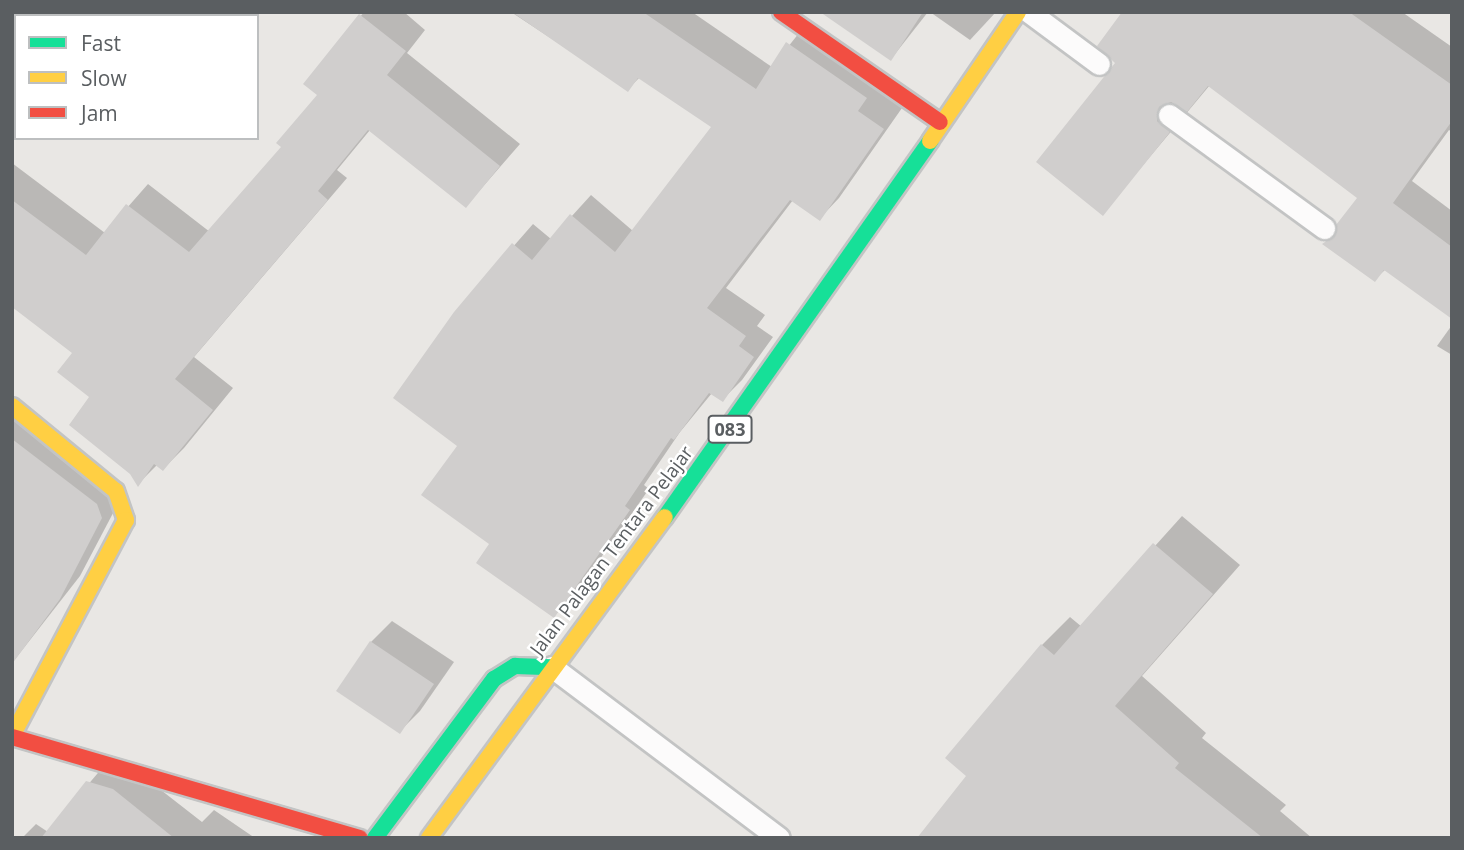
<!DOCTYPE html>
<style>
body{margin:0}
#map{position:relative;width:1464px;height:850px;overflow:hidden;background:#e9e7e4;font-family:"Open Sans",sans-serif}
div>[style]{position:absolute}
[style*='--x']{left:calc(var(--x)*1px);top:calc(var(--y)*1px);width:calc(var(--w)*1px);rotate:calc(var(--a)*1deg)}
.shadow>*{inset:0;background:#0003}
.building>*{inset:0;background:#d0cecd}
.roads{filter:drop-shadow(2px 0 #c3c4c4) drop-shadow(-2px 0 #c3c4c4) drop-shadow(0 2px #c3c4c4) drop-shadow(0 -2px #c3c4c4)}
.lane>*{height:21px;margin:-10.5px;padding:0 10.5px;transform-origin:10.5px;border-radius:10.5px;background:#fcfbfb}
.fast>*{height:16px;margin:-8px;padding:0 8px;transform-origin:8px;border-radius:8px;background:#16e098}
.slow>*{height:16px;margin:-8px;padding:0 8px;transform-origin:8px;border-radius:8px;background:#ffcf43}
.jam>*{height:16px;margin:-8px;padding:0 8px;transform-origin:8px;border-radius:8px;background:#f24e42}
span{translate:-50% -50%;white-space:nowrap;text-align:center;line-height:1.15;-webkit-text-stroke:5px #fff;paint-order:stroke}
.shield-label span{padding:2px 5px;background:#fff;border:2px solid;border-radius:5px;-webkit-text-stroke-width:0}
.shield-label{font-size:18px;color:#5a5e61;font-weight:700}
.street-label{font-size:19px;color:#5a5e61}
.frame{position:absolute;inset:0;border:14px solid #5a5e61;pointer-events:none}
.legend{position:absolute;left:14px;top:14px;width:245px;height:126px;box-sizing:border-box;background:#fff;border:2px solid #bdbfc0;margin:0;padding:9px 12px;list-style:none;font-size:21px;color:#5a5e61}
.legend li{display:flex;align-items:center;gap:14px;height:35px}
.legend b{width:35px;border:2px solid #bdbfc0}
</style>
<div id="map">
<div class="shadow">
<div style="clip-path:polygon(139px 12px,203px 12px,137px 16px)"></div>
<div style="clip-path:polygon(364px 12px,404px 12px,425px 30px,407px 53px,520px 144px,466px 206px,370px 130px,337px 170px,347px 178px,194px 357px,233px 388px,184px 448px,163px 469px,158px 464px,138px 484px,91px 397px,74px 352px,12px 305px,12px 163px,105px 233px,148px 184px,210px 232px,283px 147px,319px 95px,306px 84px)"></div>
<div style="clip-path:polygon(511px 12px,692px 12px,772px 67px,807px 23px,902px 108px,839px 198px,820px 218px,793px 200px,726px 288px,765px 315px,757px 326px,773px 337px,742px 380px,722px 400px,712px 393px,680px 432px,644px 485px,649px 489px,574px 596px,554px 616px,491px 544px,459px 446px,455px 313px,533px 224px,551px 239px,591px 195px,633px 231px,713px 127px,640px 77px,628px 89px)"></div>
<div style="clip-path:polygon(823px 12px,928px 12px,891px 59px)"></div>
<div style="clip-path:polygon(930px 12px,996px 12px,970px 40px)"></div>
<div style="clip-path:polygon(1124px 12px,1402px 12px,1452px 47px,1452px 132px,1449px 130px,1412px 181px,1452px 211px,1452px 317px,1386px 269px,1374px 280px,1325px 243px,1359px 197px,1210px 85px,1102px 214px)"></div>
<div style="clip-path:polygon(1452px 325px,1452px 355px,1437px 346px)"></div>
<div style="clip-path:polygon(12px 405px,122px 496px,80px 576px,12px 663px)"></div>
<div style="clip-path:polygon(1182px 516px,1240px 565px,1142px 676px,1206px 733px,1202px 738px,1286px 805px,1280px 811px,1312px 838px,919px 838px,969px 776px,1042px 645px,1070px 617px,1082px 627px)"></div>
<div style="clip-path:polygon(392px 621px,454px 662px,420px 711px,400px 731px,338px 690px,371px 642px)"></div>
<div style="clip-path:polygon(108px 761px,134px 769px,202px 822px,214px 810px,255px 838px,22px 838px,36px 824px,48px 832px)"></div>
</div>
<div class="building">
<div style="clip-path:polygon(512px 12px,643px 12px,756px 89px,786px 42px,867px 98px,858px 111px,884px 129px,820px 221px,790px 200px,707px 308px,746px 336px,739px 346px,754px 357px,723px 402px,709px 393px,674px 440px,671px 438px,625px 506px,630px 510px,554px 618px,476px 563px,489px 544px,421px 495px,457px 446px,393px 398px,454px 312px,512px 243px,532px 260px,570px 214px,615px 252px,711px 127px,638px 78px,628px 92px)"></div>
<div style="clip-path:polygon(820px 12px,923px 12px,891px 61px)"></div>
<div style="clip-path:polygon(1122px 12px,1349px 12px,1452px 85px,1452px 121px,1393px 203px,1452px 247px,1452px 319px,1384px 270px,1375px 282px,1322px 244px,1334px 236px,1336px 225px,1357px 198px,1208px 86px,1187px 112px,1171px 102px,1159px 107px,1157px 121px,1170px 132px,1103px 216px,1036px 162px,1115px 63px,1097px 46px)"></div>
<div style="clip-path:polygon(359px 14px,406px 51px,387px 75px,500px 166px,466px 208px,368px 130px,318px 191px,328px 200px,175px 379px,213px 410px,163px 471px,154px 464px,138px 487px,130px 474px,69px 425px,89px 397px,57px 372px,72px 353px,12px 307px,12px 200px,86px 255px,126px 204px,189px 252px,281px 147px,276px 143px,317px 95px,303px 84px)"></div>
<div style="clip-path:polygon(12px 439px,97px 504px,102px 518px,60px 599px,12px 664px)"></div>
<div style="clip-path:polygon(1153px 543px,1213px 594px,1115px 706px,1179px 763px,1175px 768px,1263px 838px,917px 838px,966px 776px,945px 758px,1041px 644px,1054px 655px)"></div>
<div style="clip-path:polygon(370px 641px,434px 684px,400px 734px,336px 691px)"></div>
<div style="clip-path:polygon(86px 781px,113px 789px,174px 838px,41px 838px)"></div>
</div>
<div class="roads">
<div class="lane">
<div style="--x:1029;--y:12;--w:87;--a:36.6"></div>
<div style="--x:1169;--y:115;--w:192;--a:36.1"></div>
<div style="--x:552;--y:667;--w:284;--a:37"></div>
</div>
<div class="fast">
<div style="--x:665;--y:517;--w:460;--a:-54.8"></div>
<div style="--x:375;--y:838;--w:199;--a:-53.2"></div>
<div style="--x:494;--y:679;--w:25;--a:-32"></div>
<div style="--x:515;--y:666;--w:37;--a:2"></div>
</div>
<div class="slow">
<div style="--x:930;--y:141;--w:156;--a:-55.7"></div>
<div style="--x:12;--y:406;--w:134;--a:39.3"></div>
<div style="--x:116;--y:491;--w:31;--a:71"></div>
<div style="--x:126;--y:520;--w:244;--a:117.8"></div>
<div style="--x:429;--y:838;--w:398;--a:-53.7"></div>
</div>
<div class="jam">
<div style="--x:781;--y:12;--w:193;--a:34.7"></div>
<div style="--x:12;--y:737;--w:362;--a:16.2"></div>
</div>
</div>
<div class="shield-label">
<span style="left:730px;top:429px">083</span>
</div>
<div class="street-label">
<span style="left:612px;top:551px;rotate:-53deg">Jalan Palagan Tentara Pelajar</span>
</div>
<div class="frame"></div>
<ul class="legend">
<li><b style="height:9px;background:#16e098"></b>Fast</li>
<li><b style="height:9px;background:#ffcf43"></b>Slow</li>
<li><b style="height:9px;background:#f24e42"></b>Jam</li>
</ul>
</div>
